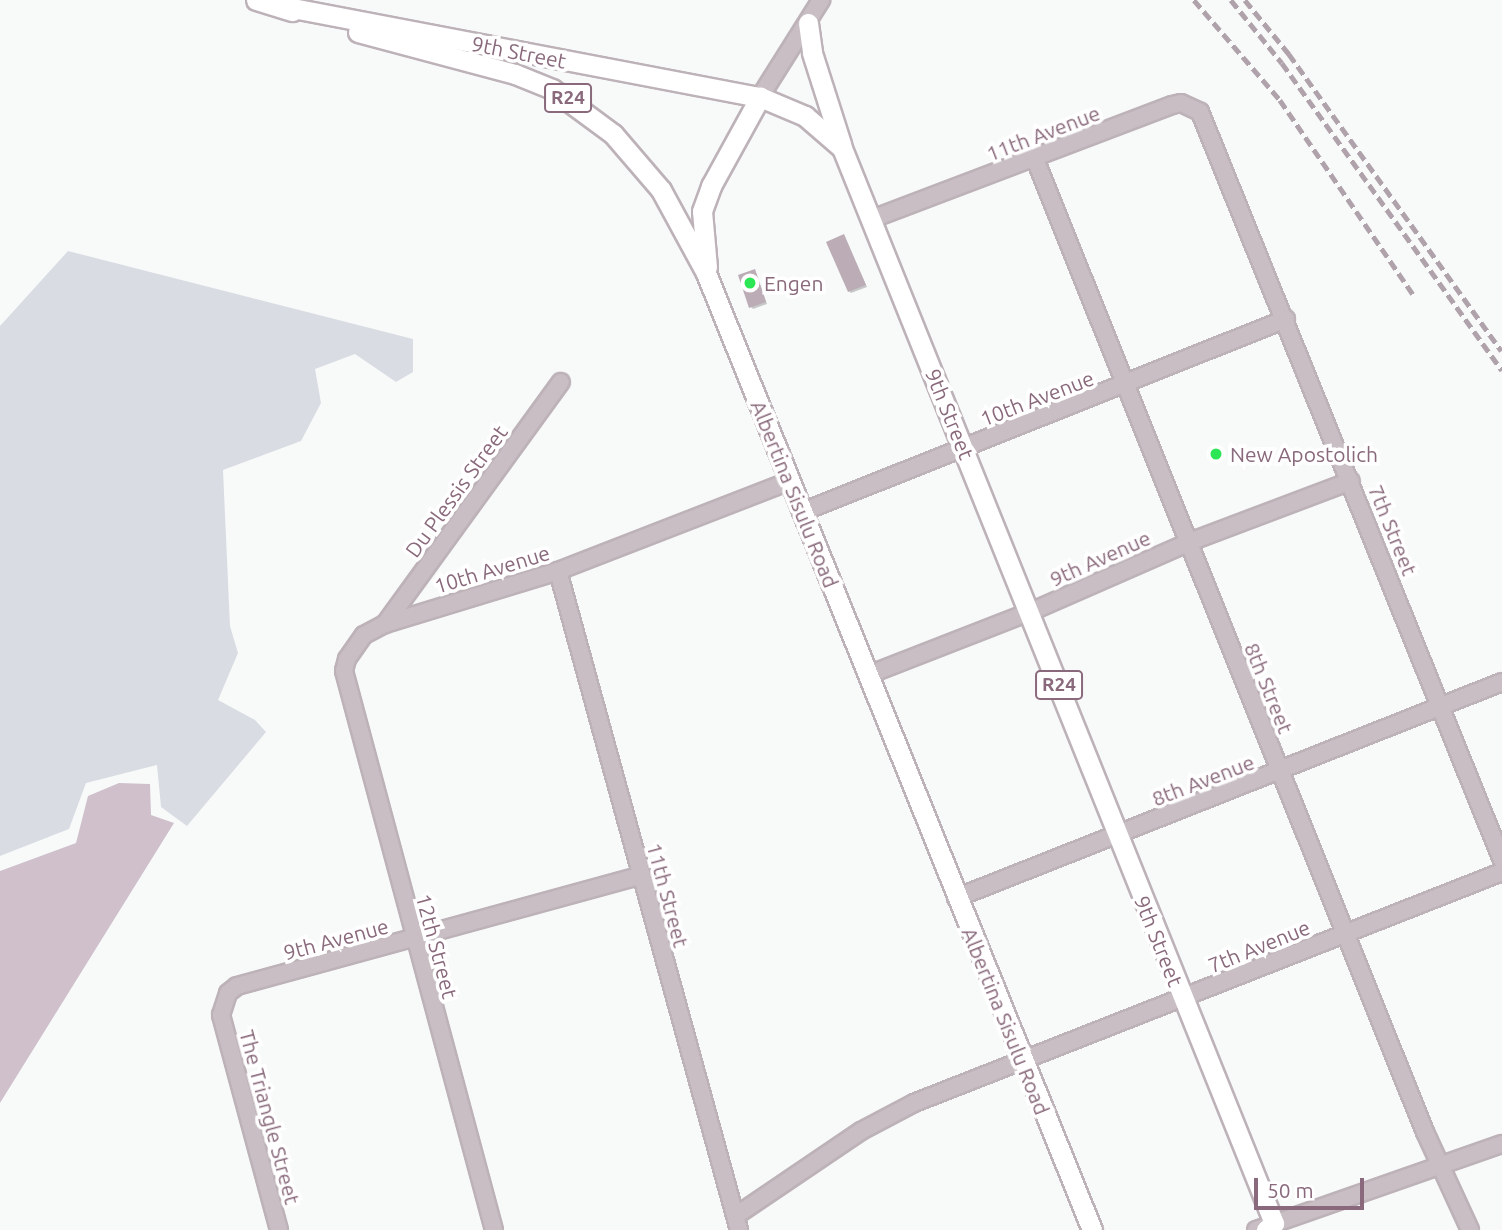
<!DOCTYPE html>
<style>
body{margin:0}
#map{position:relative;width:1502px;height:1230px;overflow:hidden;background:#f8fafa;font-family:Ubuntu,sans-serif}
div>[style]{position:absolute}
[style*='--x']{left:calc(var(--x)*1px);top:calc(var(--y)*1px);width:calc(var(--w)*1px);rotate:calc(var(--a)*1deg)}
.green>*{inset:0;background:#d9dce2}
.water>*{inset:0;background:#cfc0cc}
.shadow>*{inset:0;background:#0003}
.building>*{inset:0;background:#bbacb5}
.roads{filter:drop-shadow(2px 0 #bdb2b8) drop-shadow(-2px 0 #bdb2b8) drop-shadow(0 2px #bdb2b8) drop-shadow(0 -2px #bdb2b8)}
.minor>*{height:16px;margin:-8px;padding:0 8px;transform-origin:8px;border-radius:8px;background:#c8bec4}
.major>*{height:19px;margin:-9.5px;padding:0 9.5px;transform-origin:9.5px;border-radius:9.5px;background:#fff}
.rail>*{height:4.5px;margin-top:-2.25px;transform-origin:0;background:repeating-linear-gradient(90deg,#b0a2aa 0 10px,transparent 0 15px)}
.dots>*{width:19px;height:19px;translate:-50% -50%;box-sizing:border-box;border:4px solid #fff;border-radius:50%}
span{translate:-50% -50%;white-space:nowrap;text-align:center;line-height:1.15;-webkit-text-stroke:7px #fff;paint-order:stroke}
.shield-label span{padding:2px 5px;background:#fff;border:2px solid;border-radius:5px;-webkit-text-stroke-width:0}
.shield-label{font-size:19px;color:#89697b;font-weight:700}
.street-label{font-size:21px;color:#89697b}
.poi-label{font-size:21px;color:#89697b}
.left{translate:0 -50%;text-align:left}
.scale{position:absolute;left:1254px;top:1178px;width:110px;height:32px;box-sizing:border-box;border:4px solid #89697b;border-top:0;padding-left:9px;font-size:21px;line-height:24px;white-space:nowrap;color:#89697b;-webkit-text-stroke:5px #fff;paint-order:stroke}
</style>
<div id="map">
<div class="green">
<div style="clip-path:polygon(68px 251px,413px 339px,413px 372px,396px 382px,355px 354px,315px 369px,321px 403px,301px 441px,223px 470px,230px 626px,238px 653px,218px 700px,255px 720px,266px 732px,187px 826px,161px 807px,157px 765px,86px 783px,69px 829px,0 856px,0 326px)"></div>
</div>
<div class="water">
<div style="clip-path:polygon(119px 783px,150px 784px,151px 815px,174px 823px,0 1103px,0 871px,76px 843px,88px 796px)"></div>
</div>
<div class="shadow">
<div style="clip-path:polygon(845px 238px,867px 287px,851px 293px,849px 291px)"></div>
<div style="clip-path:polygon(756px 273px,767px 304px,753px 309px,751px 307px)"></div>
</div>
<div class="building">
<div style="clip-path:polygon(844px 234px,866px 285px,848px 292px,826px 242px)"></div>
<div style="clip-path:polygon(755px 269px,766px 302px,749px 308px,738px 275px)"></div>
</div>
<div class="roads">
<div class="minor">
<div style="--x:760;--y:97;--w:115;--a:-57.8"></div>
<div style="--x:1035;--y:159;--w:1048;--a:68.16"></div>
<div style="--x:1425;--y:1132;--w:108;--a:65.3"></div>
<div style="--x:872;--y:219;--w:321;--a:-20.8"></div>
<div style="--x:1172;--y:105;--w:9;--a:-13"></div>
<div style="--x:1181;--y:103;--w:21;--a:25"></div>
<div style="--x:1200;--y:112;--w:807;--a:68.01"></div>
<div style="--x:802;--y:512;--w:521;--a:-21.74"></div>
<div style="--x:558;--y:571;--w:683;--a:74.64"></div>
<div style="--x:385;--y:624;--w:299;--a:-54"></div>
<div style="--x:868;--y:675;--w:174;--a:-21.3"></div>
<div style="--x:1030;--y:612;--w:171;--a:-23.7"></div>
<div style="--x:1187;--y:543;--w:175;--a:-20.7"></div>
<div style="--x:956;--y:898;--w:587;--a:-21.58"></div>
<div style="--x:737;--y:1215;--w:150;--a:-34.1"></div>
<div style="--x:861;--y:1131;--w:60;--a:-27.8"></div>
<div style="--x:914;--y:1103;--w:632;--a:-21.45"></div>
<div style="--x:279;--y:1230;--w:223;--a:-105.1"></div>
<div style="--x:221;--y:1015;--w:23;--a:-72"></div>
<div style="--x:228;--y:993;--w:11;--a:-38"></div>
<div style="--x:237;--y:986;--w:418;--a:-15.3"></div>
<div style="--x:494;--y:1230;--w:579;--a:-105.02"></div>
<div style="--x:344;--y:671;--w:12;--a:-76"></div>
<div style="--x:347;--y:659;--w:29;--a:-55"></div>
<div style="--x:364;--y:635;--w:24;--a:-28"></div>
<div style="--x:385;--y:624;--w:181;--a:-17"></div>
<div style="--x:558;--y:571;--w:249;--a:-21.2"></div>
<div style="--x:1256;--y:1230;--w:261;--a:-19.3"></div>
</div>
<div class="major">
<div style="--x:256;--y:0;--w:38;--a:17"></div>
<div style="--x:282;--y:6;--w:487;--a:10.8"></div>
<div style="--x:760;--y:97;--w:49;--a:22.9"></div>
<div style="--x:805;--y:116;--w:49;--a:40.9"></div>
<div style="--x:842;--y:148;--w:1159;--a:68.11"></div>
<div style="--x:1274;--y:1223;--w:11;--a:139"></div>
<div style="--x:808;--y:23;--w:30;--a:82"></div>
<div style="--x:812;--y:53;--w:96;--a:72.3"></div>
<div style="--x:358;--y:32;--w:163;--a:15"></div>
<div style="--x:515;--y:74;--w:40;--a:22"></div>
<div style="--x:552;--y:89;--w:76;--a:36.4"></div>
<div style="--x:613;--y:134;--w:74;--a:49.4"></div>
<div style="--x:661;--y:190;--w:94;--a:61.5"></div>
<div style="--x:706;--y:273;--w:1032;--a:68.03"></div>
<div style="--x:707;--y:267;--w:56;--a:-95.1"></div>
<div style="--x:702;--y:211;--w:27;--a:-70"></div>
<div style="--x:711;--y:186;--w:102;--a:-61.2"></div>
</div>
</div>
<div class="rail">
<div style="--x:1194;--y:0;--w:132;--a:49.3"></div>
<div style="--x:1280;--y:100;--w:237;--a:55.6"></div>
<div style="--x:1231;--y:0;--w:81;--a:51"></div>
<div style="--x:1282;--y:63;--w:378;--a:54.4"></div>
<div style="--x:1245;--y:0;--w:70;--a:50.8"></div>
<div style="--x:1289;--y:54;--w:365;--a:54.4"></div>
</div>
<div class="dots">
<div style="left:750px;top:283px;background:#2ce656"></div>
<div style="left:1216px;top:454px;background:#2ce656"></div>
</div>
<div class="shield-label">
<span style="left:568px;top:98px">R24</span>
<span style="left:1059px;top:685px">R24</span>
</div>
<div class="street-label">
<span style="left:519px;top:52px;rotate:11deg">9th Street</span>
<span style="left:1043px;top:133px;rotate:-21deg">11th Avenue</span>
<span style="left:1037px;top:398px;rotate:-21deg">10th Avenue</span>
<span style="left:950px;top:414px;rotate:68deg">9th Street</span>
<span style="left:456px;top:491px;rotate:-54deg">Du Plessis Street</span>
<span style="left:795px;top:494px;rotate:68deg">Albertina Sisulu Road</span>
<span style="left:1393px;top:530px;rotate:68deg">7th Street</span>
<span style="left:1100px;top:558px;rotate:-24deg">9th Avenue</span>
<span style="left:492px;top:569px;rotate:-17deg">10th Avenue</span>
<span style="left:1269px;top:688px;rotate:68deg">8th Street</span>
<span style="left:1203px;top:780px;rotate:-21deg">8th Avenue</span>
<span style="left:668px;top:895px;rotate:75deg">11th Street</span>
<span style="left:336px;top:939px;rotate:-15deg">9th Avenue</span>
<span style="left:1159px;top:941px;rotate:68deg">9th Street</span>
<span style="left:437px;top:946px;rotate:75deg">12th Street</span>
<span style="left:1259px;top:946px;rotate:-22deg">7th Avenue</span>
<span style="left:1006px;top:1021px;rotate:68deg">Albertina Sisulu Road</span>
<span style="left:270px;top:1117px;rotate:75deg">The Triangle Street</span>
</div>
<div class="poi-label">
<span class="left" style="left:764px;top:283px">Engen</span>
<span class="left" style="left:1230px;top:454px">New Apostolich</span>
</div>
<div class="scale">50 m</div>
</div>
